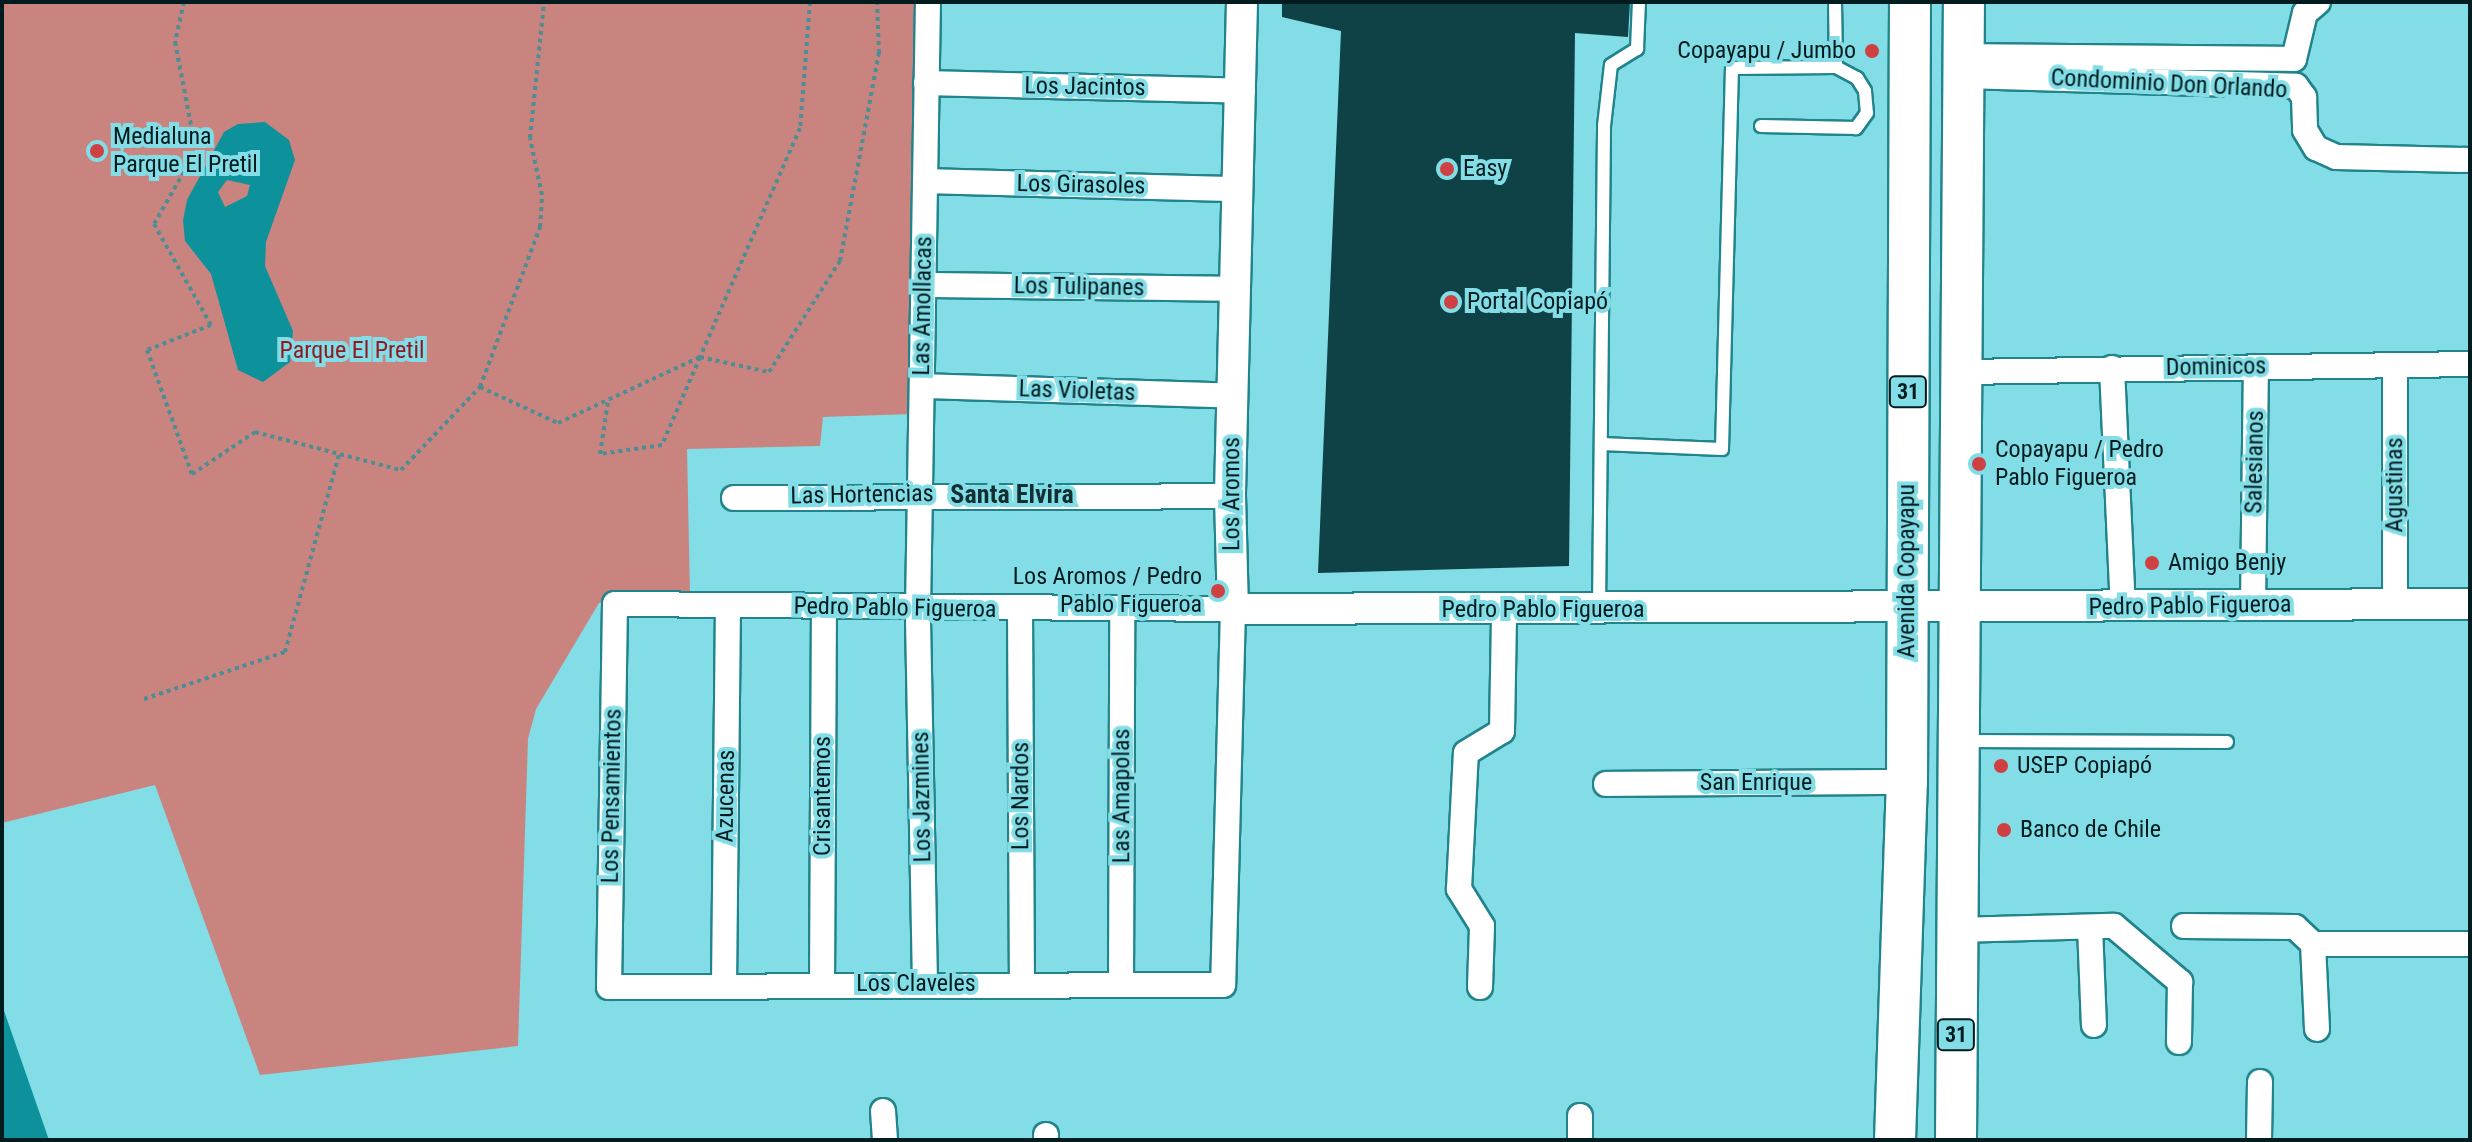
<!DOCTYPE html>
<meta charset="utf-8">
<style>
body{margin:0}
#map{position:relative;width:2472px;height:1142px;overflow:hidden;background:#83dde6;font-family:"Roboto Condensed",sans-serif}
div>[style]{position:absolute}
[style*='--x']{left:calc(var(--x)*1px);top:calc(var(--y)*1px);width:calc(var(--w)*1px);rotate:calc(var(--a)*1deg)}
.green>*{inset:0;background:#ca847f}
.water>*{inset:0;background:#0d919b}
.building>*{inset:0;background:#0e4246}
.path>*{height:4px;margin-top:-2px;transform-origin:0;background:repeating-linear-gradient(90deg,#4d8d93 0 4px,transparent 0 8px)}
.roads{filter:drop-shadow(2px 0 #21848c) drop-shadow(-2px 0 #21848c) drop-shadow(0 2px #21848c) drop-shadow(0 -2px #21848c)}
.service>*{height:12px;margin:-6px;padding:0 6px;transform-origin:6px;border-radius:6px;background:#fff}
.minor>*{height:24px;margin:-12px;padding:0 12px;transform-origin:12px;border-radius:12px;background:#fff}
.tertiary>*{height:30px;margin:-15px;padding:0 15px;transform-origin:15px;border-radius:15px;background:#fff}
.trunk>*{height:40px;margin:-20px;padding:0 20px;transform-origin:20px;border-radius:20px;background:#fff}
.dots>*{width:22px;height:22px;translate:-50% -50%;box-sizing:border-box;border:4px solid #83dde6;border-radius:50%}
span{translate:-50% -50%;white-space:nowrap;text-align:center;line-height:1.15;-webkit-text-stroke:8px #83dde6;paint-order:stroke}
.shield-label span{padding:2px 6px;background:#83dde6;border:2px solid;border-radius:6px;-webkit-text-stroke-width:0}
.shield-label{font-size:22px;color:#001c1f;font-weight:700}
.poi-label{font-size:24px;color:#001c1f}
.right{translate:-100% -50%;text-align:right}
.left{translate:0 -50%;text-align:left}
.street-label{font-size:24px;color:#001c1f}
.park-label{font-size:24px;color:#911821}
.neighbourhood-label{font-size:26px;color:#122f32;font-weight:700}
.frame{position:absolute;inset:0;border:4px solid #001c1f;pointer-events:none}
</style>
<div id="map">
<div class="green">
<div style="clip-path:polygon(2px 2px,918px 2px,912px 414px,823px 417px,820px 446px,687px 449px,690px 595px,599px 603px,536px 709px,528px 739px,518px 1046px,260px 1075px,155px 785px,2px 823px)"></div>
</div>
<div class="water">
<div style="clip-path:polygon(evenodd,265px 122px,289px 140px,295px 160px,266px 242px,265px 266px,293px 331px,290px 362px,263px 382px,238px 370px,211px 274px,185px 241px,183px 220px,187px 200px,224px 132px,238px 124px,265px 122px,227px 180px,250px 185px,247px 196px,225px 207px,218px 192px,227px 180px)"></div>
<div style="clip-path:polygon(2px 1005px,49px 1140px,2px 1140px)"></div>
</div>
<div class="building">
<div style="clip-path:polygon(1282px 2px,1630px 2px,1628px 37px,1575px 33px,1569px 566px,1318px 573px,1341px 31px,1282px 17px)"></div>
</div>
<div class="path">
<div style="--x:184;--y:2;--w:41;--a:102.7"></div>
<div style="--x:175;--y:42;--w:111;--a:79.1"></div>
<div style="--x:196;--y:151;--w:84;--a:119.9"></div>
<div style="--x:154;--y:224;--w:116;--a:60.6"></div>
<div style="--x:211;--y:325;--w:69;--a:158.7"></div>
<div style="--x:147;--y:350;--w:132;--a:70.1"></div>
<div style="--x:192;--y:474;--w:76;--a:-33.7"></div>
<div style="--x:255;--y:432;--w:151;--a:14.6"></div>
<div style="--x:401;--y:470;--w:115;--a:-46.4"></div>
<div style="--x:480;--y:387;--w:171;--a:-69.4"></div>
<div style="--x:540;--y:227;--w:32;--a:-86"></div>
<div style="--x:542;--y:195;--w:58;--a:-101.9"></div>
<div style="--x:530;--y:138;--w:137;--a:-84.1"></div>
<div style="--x:810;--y:2;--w:126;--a:94.5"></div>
<div style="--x:800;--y:128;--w:250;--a:113.6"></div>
<div style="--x:700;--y:357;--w:71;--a:12.3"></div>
<div style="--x:769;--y:372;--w:132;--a:-57.4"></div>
<div style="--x:840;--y:261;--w:212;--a:-79.4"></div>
<div style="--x:879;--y:53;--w:51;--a:-92.2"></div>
<div style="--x:480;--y:387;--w:86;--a:24.8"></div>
<div style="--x:558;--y:423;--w:157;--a:-24.9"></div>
<div style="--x:700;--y:357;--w:96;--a:113.4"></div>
<div style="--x:662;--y:445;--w:63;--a:171.7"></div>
<div style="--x:600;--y:454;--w:53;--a:-81.3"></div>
<div style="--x:144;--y:699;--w:149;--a:-18.4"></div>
<div style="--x:285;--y:652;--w:205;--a:-74.7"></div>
</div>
<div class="roads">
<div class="service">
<div style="--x:1835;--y:2;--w:65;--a:89.1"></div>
<div style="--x:1601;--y:444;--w:121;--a:2.4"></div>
<div style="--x:1722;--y:449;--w:381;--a:-88.5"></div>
<div style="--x:1732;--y:68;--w:104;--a:-0.6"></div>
<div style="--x:1836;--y:67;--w:24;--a:28"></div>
<div style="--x:1857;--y:78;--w:15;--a:58"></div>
<div style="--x:1865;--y:91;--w:22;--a:85"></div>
<div style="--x:1867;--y:113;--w:19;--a:126"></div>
<div style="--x:1856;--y:128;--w:95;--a:-178.8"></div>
<div style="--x:1599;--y:608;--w:482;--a:-89.4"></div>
<div style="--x:1604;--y:126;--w:61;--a:-83.5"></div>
<div style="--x:1611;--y:65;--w:31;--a:-32"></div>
<div style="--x:1637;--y:49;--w:47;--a:-87.6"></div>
<div style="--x:1965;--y:741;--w:262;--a:0.2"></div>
</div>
<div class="minor">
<div style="--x:1964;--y:56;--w:330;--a:0.5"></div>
<div style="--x:2294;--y:59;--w:47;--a:-76.6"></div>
<div style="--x:2305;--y:13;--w:17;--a:-40"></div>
<div style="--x:1964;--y:76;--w:332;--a:1.7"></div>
<div style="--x:2296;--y:86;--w:14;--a:54"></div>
<div style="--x:2304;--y:97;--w:33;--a:88"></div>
<div style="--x:2305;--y:130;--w:21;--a:59"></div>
<div style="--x:2316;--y:148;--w:22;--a:24"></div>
<div style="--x:2336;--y:157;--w:134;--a:1.3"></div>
<div style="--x:926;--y:83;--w:317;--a:1.4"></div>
<div style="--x:925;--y:181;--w:312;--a:1.5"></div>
<div style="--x:923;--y:285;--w:312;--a:0.7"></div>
<div style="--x:2112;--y:368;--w:238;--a:87.4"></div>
<div style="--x:1962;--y:372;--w:508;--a:-0.9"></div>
<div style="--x:922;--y:386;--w:310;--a:1.8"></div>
<div style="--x:734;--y:498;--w:496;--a:-0.2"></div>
<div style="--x:615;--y:604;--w:618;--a:0.46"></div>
<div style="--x:1233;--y:609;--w:376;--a:91.5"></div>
<div style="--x:1223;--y:985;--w:614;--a:179.81"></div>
<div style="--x:609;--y:987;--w:383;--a:-89.1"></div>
<div style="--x:2395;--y:605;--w:240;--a:-90"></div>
<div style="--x:2253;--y:606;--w:239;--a:-89.3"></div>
<div style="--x:1020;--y:609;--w:375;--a:89.7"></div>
<div style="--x:1606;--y:784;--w:301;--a:-0.4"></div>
<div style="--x:2184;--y:926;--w:111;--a:0.5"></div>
<div style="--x:2295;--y:927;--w:25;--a:43"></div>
<div style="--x:2313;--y:944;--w:85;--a:87.3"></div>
<div style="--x:2090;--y:927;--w:98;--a:87.7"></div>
<div style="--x:1956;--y:930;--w:158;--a:-1.5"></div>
<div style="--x:2114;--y:926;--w:87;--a:40.3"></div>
<div style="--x:2180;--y:982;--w:60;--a:91"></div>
<div style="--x:2313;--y:944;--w:157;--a:0"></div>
<div style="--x:1121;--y:983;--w:374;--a:-89.8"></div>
<div style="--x:925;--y:984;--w:374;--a:-91.1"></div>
<div style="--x:918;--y:610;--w:608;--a:-89.06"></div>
<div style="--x:822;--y:985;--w:378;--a:-89.7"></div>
<div style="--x:724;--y:986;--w:381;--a:-89.4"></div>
<div style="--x:1480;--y:987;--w:61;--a:-88.1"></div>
<div style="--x:1482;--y:926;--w:44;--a:-121.9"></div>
<div style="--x:1459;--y:889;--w:136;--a:-87.1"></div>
<div style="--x:1466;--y:753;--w:42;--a:-31.4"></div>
<div style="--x:1502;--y:731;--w:119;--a:-89"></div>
<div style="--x:883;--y:1111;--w:29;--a:86"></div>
<div style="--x:1580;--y:1116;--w:24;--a:90"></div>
<div style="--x:1046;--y:1135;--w:5;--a:90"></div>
<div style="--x:2259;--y:1140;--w:58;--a:-89"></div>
</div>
<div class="tertiary">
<div style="--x:1242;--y:2;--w:494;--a:91.4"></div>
<div style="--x:1230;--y:496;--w:113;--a:88.5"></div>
<div style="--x:1233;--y:609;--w:1237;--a:-0.23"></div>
</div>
<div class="trunk">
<div style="--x:1895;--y:1140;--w:358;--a:-88.1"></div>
<div style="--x:1907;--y:782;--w:780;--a:-89.78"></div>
<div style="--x:1956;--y:1140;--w:1138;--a:-89.6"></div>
</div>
</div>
<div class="dots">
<div style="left:1872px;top:51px;background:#cf4042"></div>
<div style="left:97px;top:151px;background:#cf4042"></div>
<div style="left:1447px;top:169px;background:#cf4042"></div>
<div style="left:1451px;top:302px;background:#cf4042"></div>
<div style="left:1979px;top:464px;background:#cf4042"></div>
<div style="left:2152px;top:563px;background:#cf4042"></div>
<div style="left:1218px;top:591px;background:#cf4042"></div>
<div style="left:2001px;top:766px;background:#cf4042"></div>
<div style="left:2004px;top:830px;background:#cf4042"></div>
</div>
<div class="shield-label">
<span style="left:1908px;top:392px">31</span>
<span style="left:1956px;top:1035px">31</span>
</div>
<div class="poi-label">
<span class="right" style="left:1856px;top:51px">Copayapu / Jumbo</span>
<span class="left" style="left:113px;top:151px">Medialuna<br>Parque El Pretil</span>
<span class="left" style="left:1463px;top:169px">Easy</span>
<span class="left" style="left:1467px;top:302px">Portal Copiapó</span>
<span class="left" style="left:1995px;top:464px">Copayapu / Pedro<br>Pablo Figueroa</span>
<span class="left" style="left:2168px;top:563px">Amigo Benjy</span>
<span class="right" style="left:1202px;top:591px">Los Aromos / Pedro<br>Pablo Figueroa</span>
<span class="left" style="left:2017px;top:766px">USEP Copiapó</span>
<span class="left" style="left:2020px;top:830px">Banco de Chile</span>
</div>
<div class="street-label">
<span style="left:2169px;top:84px;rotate:3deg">Condominio Don Orlando</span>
<span style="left:1085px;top:87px;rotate:1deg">Los Jacintos</span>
<span style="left:1081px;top:185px;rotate:1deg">Los Girasoles</span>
<span style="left:1079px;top:287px;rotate:1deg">Los Tulipanes</span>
<span style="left:923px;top:306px;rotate:-89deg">Las Amollacas</span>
<span style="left:2216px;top:367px;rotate:-1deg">Dominicos</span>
<span style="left:1077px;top:391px;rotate:2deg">Las Violetas</span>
<span style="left:2255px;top:462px;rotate:-89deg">Salesianos</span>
<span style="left:2395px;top:485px;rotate:-90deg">Agustinas</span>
<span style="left:1232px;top:494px;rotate:-90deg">Los Aromos</span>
<span style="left:862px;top:495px;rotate:-1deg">Las Hortencias</span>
<span style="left:1907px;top:571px;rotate:-90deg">Avenida Copayapu</span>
<span style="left:2190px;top:606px;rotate:-1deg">Pedro Pablo Figueroa</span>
<span style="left:895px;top:608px;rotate:1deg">Pedro Pablo Figueroa</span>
<span style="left:1543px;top:610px">Pedro Pablo Figueroa</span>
<span style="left:1756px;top:783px">San Enrique</span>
<span style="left:612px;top:796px;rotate:-89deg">Los Pensamientos</span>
<span style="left:726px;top:796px;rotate:-89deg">Azucenas</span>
<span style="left:823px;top:796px;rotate:-90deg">Crisantemos</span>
<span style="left:1021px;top:796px;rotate:-90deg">Los Nardos</span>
<span style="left:1122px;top:796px;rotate:-90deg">Las Amapolas</span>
<span style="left:922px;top:797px;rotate:-91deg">Los Jazmines</span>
<span style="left:916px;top:984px">Los Claveles</span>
</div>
<div class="park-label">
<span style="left:352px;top:351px">Parque El Pretil</span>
</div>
<div class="neighbourhood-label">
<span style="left:1012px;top:495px">Santa Elvira</span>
</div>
<div class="frame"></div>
</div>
